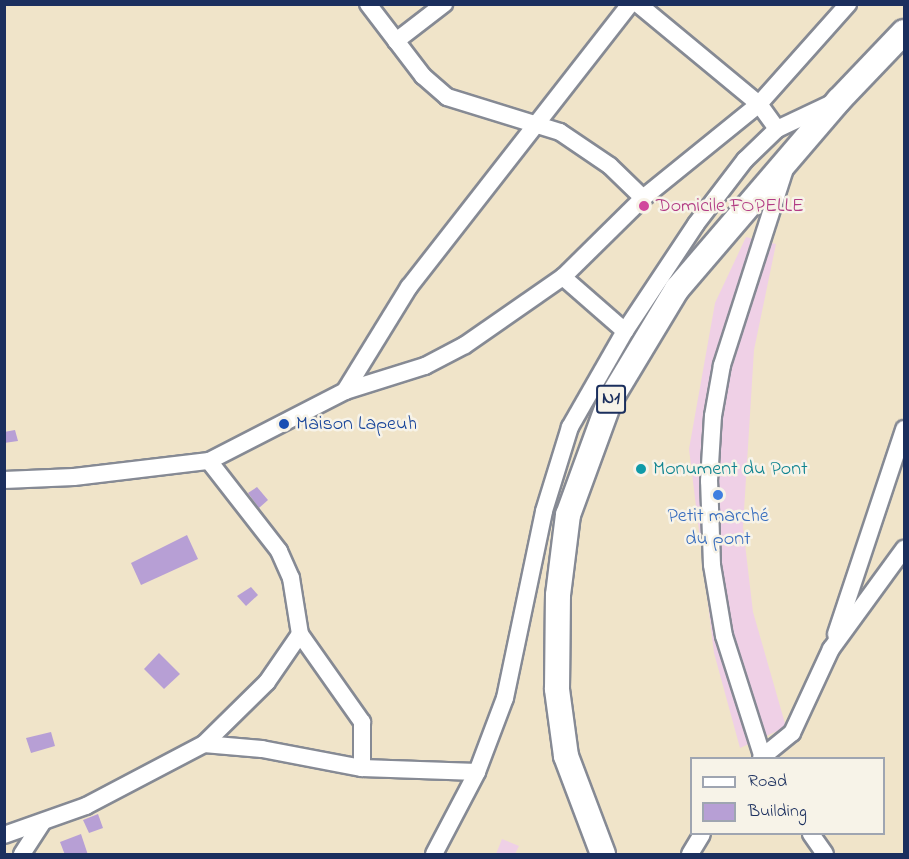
<!DOCTYPE html>
<meta charset="utf-8">
<style>
body{margin:0}
#map{position:relative;width:909px;height:859px;overflow:hidden;background:#f0e4c9;font-family:"Indie Flower",sans-serif}
div>[style]{position:absolute}
[style*='--x']{left:calc(var(--x)*1px);top:calc(var(--y)*1px);width:calc(var(--w)*1px);rotate:calc(var(--a)*1deg)}
.built>*{inset:0;background:#efd0e6}
.building>*{inset:0;background:#b79fd5}
.roads{filter:drop-shadow(2px 0 #868a94) drop-shadow(-2px 0 #868a94) drop-shadow(0 2px #868a94) drop-shadow(0 -2px #868a94)}
.minor>*{height:16px;margin:-8px;padding:0 8px;transform-origin:8px;border-radius:8px;background:#fff}
.highway>*{height:24px;margin:-12px;padding:0 12px;transform-origin:12px;border-radius:12px;background:#fff}
.dots>*{width:16px;height:16px;translate:-50% -50%;box-sizing:border-box;border:3px solid #f7f3e8;border-radius:50%}
span{translate:-50% -50%;white-space:nowrap;text-align:center;line-height:1.15;-webkit-text-stroke:5px #f7f3e8;paint-order:stroke}
.shield-label span{padding:2px 4px;background:#f7f3e8;border:2px solid;border-radius:4px;-webkit-text-stroke-width:0}
.shield-label{font-size:18px;color:#1b2f5e;font-weight:700}
.hotel-label{font-size:20px;color:#b23c85}
.left{translate:0 -50%;text-align:left}
.transit-label{font-size:20px;color:#164399}
.culture-label{font-size:20px;color:#0d838f}
.shop-label{font-size:20px;color:#366cbe}
.frame{position:absolute;inset:0;border:6px solid #1b2f5e;pointer-events:none}
.legend{position:absolute;left:690px;top:757px;width:195px;height:78px;box-sizing:border-box;background:#f7f3e8;border:2px solid #9fa5b1;margin:0;padding:8px 10px;list-style:none;font-size:18px;color:#1b2f5e}
.legend li{display:flex;align-items:center;gap:12px;height:30px}
.legend b{width:30px;border:2px solid #9fa5b1}
</style>
<div id="map">
<div class="built">
<div style="clip-path:polygon(746px 237px,776px 244px,754px 350px,743px 527px,753px 612px,786px 727px,740px 748px,714px 653px,689px 449px,715px 303px)"></div>
<div style="clip-path:polygon(502px 839px,519px 846px,515px 854px,496px 854px)"></div>
</div>
<div class="building">
<div style="clip-path:polygon(15px 430px,18px 441px,4px 443px,4px 432px)"></div>
<div style="clip-path:polygon(257px 487px,268px 500px,259px 508px,248px 493px)"></div>
<div style="clip-path:polygon(187px 535px,198px 559px,141px 585px,131px 563px)"></div>
<div style="clip-path:polygon(251px 587px,258px 595px,246px 606px,237px 596px)"></div>
<div style="clip-path:polygon(159px 653px,180px 674px,164px 689px,144px 669px)"></div>
<div style="clip-path:polygon(51px 732px,55px 746px,31px 753px,26px 738px)"></div>
<div style="clip-path:polygon(98px 814px,103px 828px,89px 833px,83px 820px)"></div>
<div style="clip-path:polygon(81px 834px,88px 855px,65px 855px,60px 842px)"></div>
</div>
<div class="roads">
<div class="minor">
<div style="--x:368;--y:4;--w:91;--a:52.6"></div>
<div style="--x:423;--y:76;--w:32;--a:41"></div>
<div style="--x:447;--y:97;--w:118;--a:17.2"></div>
<div style="--x:560;--y:132;--w:60;--a:34.2"></div>
<div style="--x:610;--y:166;--w:46;--a:44.1"></div>
<div style="--x:638;--y:4;--w:157;--a:39.6"></div>
<div style="--x:759;--y:104;--w:134;--a:-48.3"></div>
<div style="--x:396;--y:41;--w:61;--a:-37.6"></div>
<div style="--x:563;--y:277;--w:82;--a:41.1"></div>
<div style="--x:345;--y:391;--w:122;--a:-58.4"></div>
<div style="--x:409;--y:287;--w:359;--a:-52"></div>
<div style="--x:209;--y:461;--w:114;--a:52.1"></div>
<div style="--x:279;--y:551;--w:30;--a:66"></div>
<div style="--x:291;--y:578;--w:57;--a:80.9"></div>
<div style="--x:300;--y:634;--w:108;--a:54.8"></div>
<div style="--x:362;--y:722;--w:46;--a:90"></div>
<div style="--x:4;--y:480;--w:70;--a:-2.5"></div>
<div style="--x:74;--y:477;--w:136;--a:-6.8"></div>
<div style="--x:209;--y:461;--w:153;--a:-27.2"></div>
<div style="--x:345;--y:391;--w:84;--a:-17.4"></div>
<div style="--x:425;--y:366;--w:45;--a:-27.7"></div>
<div style="--x:465;--y:345;--w:119;--a:-34.8"></div>
<div style="--x:563;--y:277;--w:112;--a:-44.6"></div>
<div style="--x:643;--y:198;--w:149;--a:-39"></div>
<div style="--x:759;--y:104;--w:31;--a:54"></div>
<div style="--x:836;--y:634;--w:216;--a:-71.6"></div>
<div style="--x:204;--y:744;--w:88;--a:-44.5"></div>
<div style="--x:267;--y:682;--w:58;--a:-55.5"></div>
<div style="--x:761;--y:758;--w:40;--a:-39"></div>
<div style="--x:792;--y:733;--w:93;--a:-65.1"></div>
<div style="--x:831;--y:649;--w:124;--a:-53.9"></div>
<div style="--x:763;--y:758;--w:128;--a:-107.7"></div>
<div style="--x:724;--y:636;--w:72;--a:-99.6"></div>
<div style="--x:712;--y:565;--w:84;--a:-92"></div>
<div style="--x:709;--y:481;--w:65;--a:-86.5"></div>
<div style="--x:713;--y:416;--w:52;--a:-80"></div>
<div style="--x:722;--y:365;--w:206;--a:-72.2"></div>
<div style="--x:811;--y:834;--w:24;--a:55"></div>
<div style="--x:4;--y:835;--w:87;--a:-19.5"></div>
<div style="--x:86;--y:806;--w:133;--a:-27.7"></div>
<div style="--x:204;--y:744;--w:58;--a:4.9"></div>
<div style="--x:262;--y:749;--w:102;--a:10.8"></div>
<div style="--x:362;--y:768;--w:115;--a:2"></div>
<div style="--x:22;--y:854;--w:37;--a:-57"></div>
<div style="--x:434;--y:854;--w:93;--a:-62.3"></div>
<div style="--x:477;--y:772;--w:79;--a:-69.3"></div>
<div style="--x:505;--y:698;--w:191;--a:-78.2"></div>
<div style="--x:544;--y:511;--w:88;--a:-72.8"></div>
<div style="--x:570;--y:427;--w:111;--a:-60.2"></div>
<div style="--x:625;--y:331;--w:128;--a:-56.4"></div>
<div style="--x:696;--y:224;--w:81;--a:-52.6"></div>
<div style="--x:745;--y:160;--w:45;--a:-44.1"></div>
<div style="--x:777;--y:129;--w:63;--a:-25.3"></div>
<div style="--x:690;--y:854;--w:23;--a:-59"></div>
</div>
<div class="highway">
<div style="--x:603;--y:854;--w:105;--a:-110.7"></div>
<div style="--x:566;--y:756;--w:68;--a:-97.7"></div>
<div style="--x:557;--y:689;--w:94;--a:-89.4"></div>
<div style="--x:558;--y:595;--w:81;--a:-82.9"></div>
<div style="--x:568;--y:515;--w:122;--a:-69.9"></div>
<div style="--x:610;--y:400;--w:130;--a:-58.9"></div>
<div style="--x:677;--y:289;--w:249;--a:-49.4"></div>
<div style="--x:839;--y:100;--w:94;--a:-46.3"></div>
</div>
</div>
<div class="dots">
<div style="left:644px;top:206px;background:#d1479c"></div>
<div style="left:284px;top:424px;background:#1a4fb4"></div>
<div style="left:641px;top:469px;background:#0f9aa8"></div>
<div style="left:718px;top:495px;background:#3f7fe0"></div>
</div>
<div class="shield-label">
<span style="left:611px;top:399px">N1</span>
</div>
<div class="hotel-label">
<span class="left" style="left:656px;top:206px">Domicile FOPELLE</span>
</div>
<div class="transit-label">
<span class="left" style="left:296px;top:424px">Maison Lapeuh</span>
</div>
<div class="culture-label">
<span class="left" style="left:653px;top:469px">Monument du Pont</span>
</div>
<div class="shop-label">
<span style="left:718px;top:528px">Petit marché<br>du pont</span>
</div>
<div class="frame"></div>
<ul class="legend">
<li><b style="height:8px;background:#fff"></b>Road</li>
<li><b style="height:16px;background:#b79fd5"></b>Building</li>
</ul>
</div>
